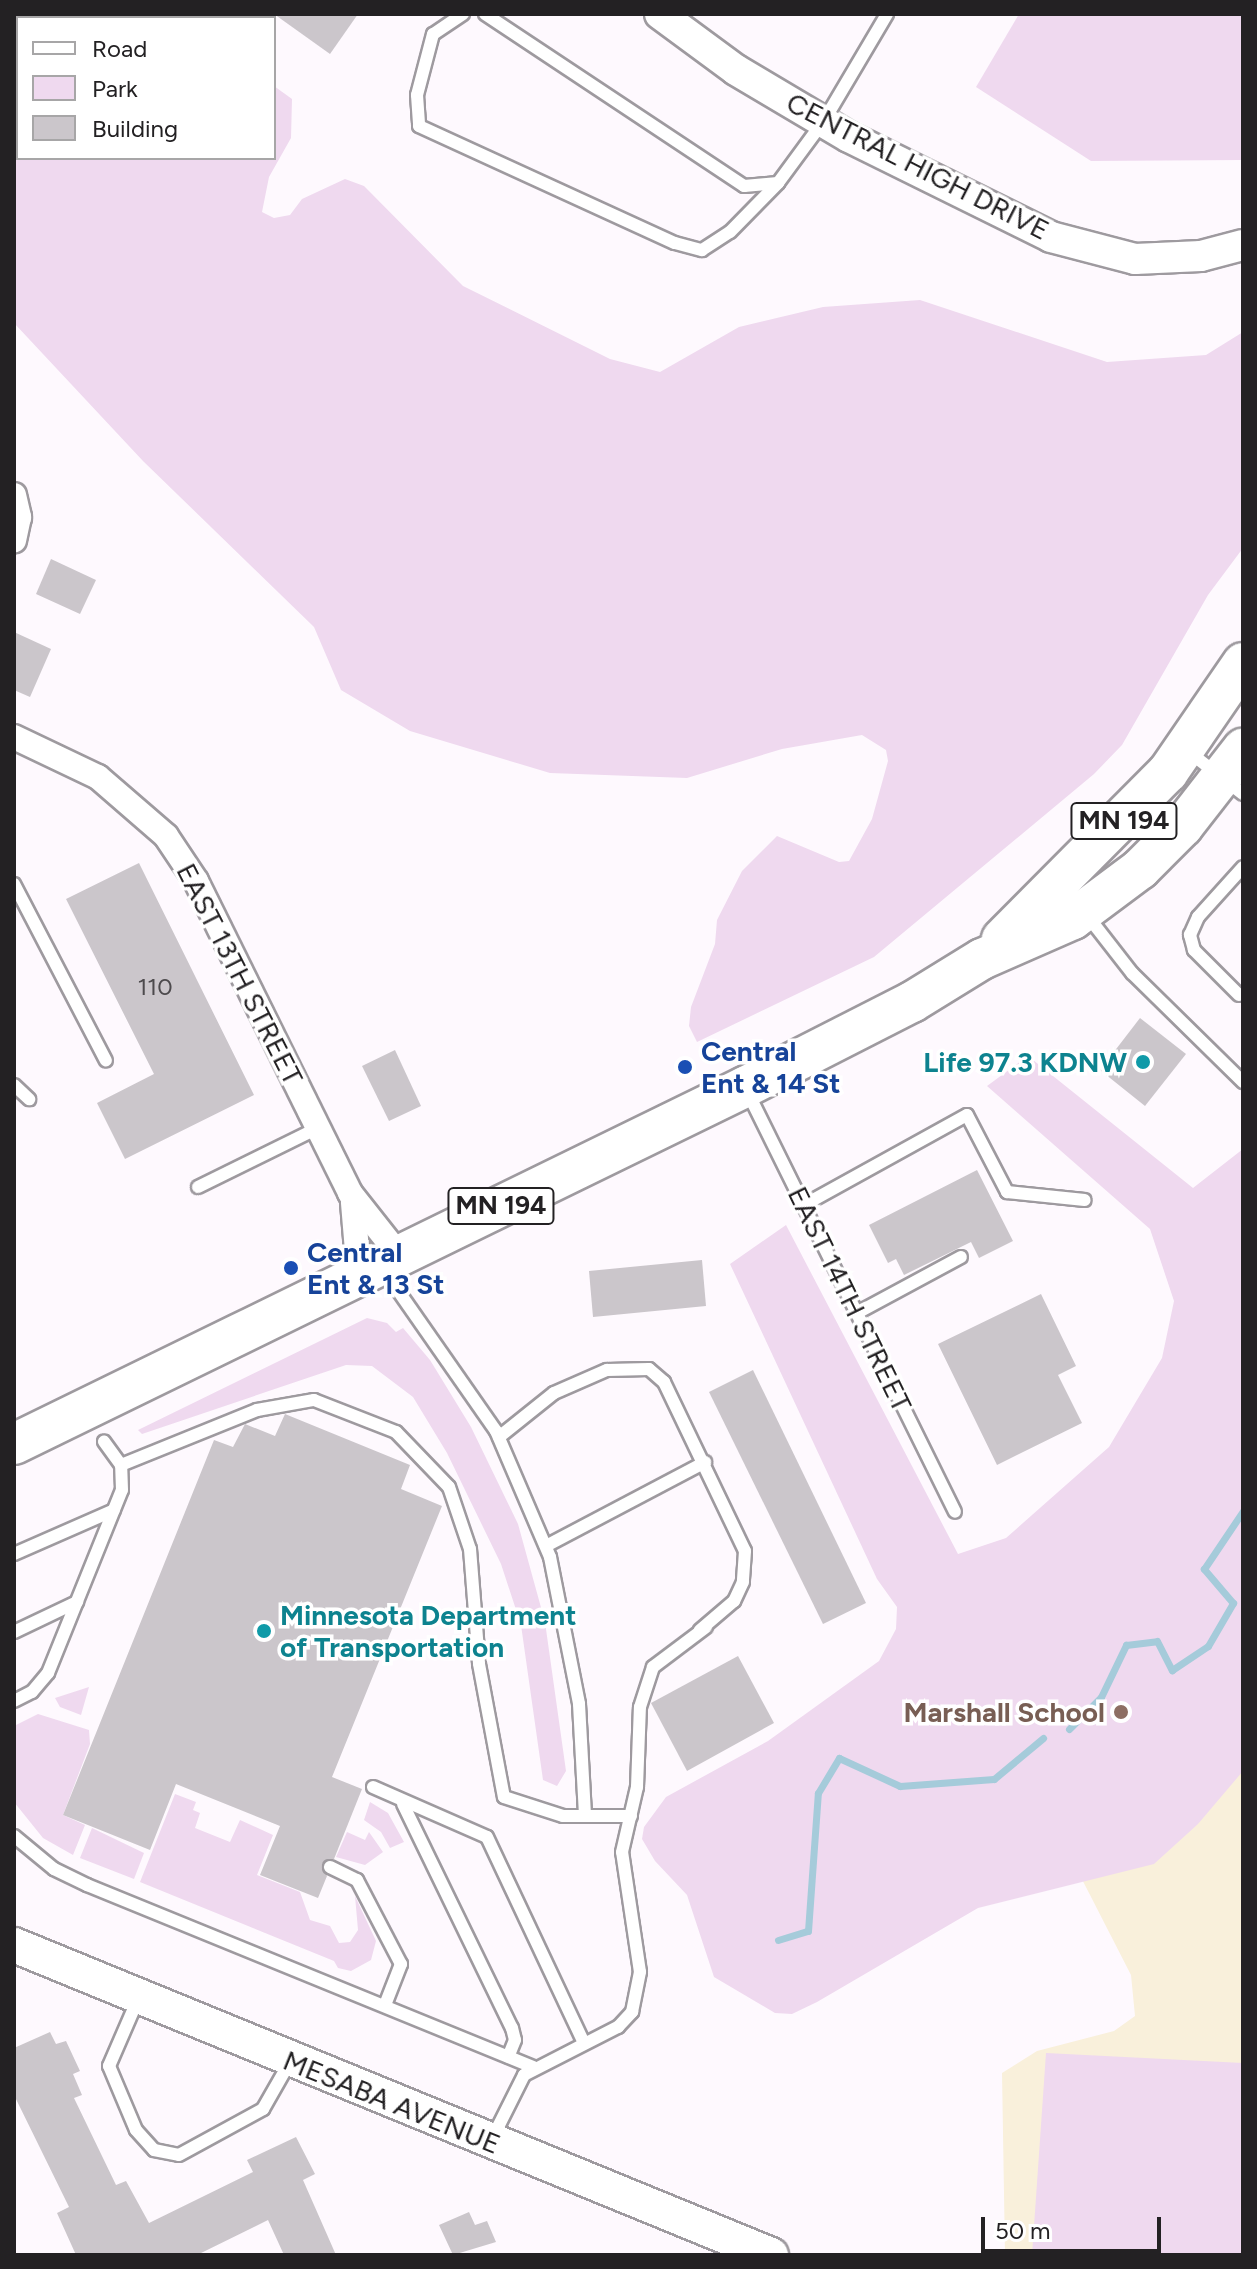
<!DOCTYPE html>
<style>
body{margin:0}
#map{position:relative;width:1257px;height:2269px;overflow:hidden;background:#fef9fe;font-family:Figtree,sans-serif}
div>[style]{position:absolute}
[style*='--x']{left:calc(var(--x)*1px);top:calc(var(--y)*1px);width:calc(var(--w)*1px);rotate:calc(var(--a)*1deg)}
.education>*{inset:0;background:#f9f0db}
.green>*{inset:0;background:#efd9ef}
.stream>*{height:7px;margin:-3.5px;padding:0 3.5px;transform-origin:3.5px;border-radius:3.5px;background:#a5cbda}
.building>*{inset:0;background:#cbc6cb}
.roads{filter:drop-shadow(2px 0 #9e9a9f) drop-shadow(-2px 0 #9e9a9f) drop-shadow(0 2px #9e9a9f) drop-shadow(0 -2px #9e9a9f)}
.service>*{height:12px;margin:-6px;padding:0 6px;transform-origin:6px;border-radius:6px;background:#fff}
.minor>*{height:24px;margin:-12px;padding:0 12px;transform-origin:12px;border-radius:12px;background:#fff}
.tertiary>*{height:30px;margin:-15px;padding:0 15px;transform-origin:15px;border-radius:15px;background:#fff}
.secondary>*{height:34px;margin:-17px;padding:0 17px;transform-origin:17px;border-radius:17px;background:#fff}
.trunk>*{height:40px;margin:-20px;padding:0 20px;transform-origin:20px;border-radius:20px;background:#fff}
.dots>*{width:22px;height:22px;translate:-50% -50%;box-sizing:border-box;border:4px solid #fff;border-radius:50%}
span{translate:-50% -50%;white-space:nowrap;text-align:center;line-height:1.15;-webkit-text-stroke:7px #fff;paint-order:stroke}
.number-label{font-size:24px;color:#4d4a4d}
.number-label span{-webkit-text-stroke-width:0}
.shield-label span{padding:2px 6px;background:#fff;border:2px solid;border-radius:6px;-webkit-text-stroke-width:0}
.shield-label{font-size:26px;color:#232123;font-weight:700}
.street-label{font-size:28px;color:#232123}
.transit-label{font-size:28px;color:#164399;font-weight:700}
.left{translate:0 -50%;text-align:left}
.culture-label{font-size:28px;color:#0d838f;font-weight:700}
.right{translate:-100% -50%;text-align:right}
.education-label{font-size:28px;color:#785e54;font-weight:700}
.frame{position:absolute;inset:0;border:16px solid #232123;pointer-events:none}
.legend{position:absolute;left:16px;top:16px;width:260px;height:144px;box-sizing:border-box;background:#fff;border:2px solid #a7a6a7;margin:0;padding:10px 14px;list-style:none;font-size:24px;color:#232123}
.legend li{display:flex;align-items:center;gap:16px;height:40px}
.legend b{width:40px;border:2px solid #a7a6a7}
.scale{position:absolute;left:981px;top:2217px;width:180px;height:36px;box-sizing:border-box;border:4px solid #232123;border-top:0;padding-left:10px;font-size:24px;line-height:28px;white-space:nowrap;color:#232123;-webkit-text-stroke:6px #fff;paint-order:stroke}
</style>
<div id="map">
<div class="education">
<div style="clip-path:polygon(1243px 1205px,1243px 2255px,1005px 2255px,1002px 2073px,1037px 2051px,1114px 2031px,1135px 2016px,1131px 1975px,1026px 1770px,1142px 1449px)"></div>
</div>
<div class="green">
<div style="clip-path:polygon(1019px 14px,1243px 14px,1243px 160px,1091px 161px,976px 87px)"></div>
<div style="clip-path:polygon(14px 80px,18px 158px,274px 158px,274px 86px,292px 99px,291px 138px,269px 177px,262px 212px,274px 218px,290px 215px,302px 199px,345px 179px,364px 186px,463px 286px,610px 359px,660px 372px,739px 327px,823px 307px,920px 300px,1107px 362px,1206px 355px,1243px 332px,1243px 548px,1208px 595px,1122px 745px,1094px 774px,874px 957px,697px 1042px,689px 1026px,691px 1007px,715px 944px,717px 920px,742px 871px,777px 836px,839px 862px,849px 861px,872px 819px,888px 761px,886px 750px,862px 735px,782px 749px,687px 778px,550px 773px,410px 731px,341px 690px,314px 627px,143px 461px,14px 323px)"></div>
<div style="clip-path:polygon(1028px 1056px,1193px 1188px,1243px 1149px,1243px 1771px,1198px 1824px,1154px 1864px,978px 1908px,817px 2002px,792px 2014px,775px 2013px,714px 1977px,687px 1895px,655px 1861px,642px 1839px,644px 1827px,666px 1797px,768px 1741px,879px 1661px,896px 1629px,897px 1607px,877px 1579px,730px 1264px,786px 1225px,958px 1554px,1006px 1538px,1109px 1447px,1162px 1358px,1174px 1301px,1150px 1229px,987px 1086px)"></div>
<div style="clip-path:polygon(367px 1318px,387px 1323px,396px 1332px,403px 1328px,430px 1360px,471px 1427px,518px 1524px,545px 1622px,566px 1771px,557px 1786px,543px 1780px,521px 1625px,501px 1564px,447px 1453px,413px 1397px,372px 1366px,346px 1365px,142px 1434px,138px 1430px)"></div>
<div style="clip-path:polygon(89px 1687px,81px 1715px,60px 1707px,55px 1698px)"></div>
<div style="clip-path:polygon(38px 1714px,89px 1730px,90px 1744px,63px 1815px,85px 1825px,73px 1855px,43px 1838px,14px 1802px,14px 1726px)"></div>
<div style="clip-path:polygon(175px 1794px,196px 1802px,193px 1810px,200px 1813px,195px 1828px,230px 1842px,240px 1820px,273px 1835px,257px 1875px,300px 1892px,310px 1920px,330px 1926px,339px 1943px,350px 1942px,358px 1930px,355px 1896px,376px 1941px,371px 1960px,351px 1971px,338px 1968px,334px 1961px,140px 1882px)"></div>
<div style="clip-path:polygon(370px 1802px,388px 1813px,404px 1842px,390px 1848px,381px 1832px,364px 1820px)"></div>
<div style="clip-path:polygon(92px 1828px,144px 1853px,134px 1879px,80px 1858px)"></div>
<div style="clip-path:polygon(347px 1832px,365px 1840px,369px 1832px,383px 1852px,365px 1865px,336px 1857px)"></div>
<div style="clip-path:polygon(1046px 2053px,1243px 2063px,1243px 2255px,1032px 2255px)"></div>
</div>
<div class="stream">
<div style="--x:1069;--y:1729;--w:45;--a:-45"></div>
<div style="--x:1101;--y:1697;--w:58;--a:-64.3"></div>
<div style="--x:1126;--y:1645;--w:31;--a:-7"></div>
<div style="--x:1157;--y:1641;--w:33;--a:63"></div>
<div style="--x:1172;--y:1670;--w:43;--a:-33.7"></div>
<div style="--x:1208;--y:1646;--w:50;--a:-59.8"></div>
<div style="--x:1233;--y:1603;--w:45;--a:-130.5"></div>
<div style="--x:1204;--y:1569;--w:70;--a:-56.1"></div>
<div style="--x:778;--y:1940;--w:31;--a:-17"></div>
<div style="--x:808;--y:1931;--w:138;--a:-85.9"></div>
<div style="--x:818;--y:1793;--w:41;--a:-59"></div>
<div style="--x:839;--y:1758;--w:67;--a:24.7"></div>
<div style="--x:900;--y:1786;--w:94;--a:-4.3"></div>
<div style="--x:994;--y:1779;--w:64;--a:-39.9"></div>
</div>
<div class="building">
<div style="clip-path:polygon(274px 14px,358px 14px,330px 54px)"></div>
<div style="clip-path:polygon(51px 559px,96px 580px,80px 614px,36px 594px)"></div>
<div style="clip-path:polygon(14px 632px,51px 649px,30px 697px,14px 690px)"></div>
<div style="clip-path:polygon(139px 863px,254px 1095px,125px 1159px,97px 1103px,154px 1074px,66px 899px)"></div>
<div style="clip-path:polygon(1140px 1018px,1186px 1054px,1145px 1106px,1100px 1070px)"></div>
<div style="clip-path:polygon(395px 1050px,421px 1106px,389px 1121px,362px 1066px)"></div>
<div style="clip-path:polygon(977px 1170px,1013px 1241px,979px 1258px,971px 1242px,904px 1275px,896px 1259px,888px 1263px,869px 1225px)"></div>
<div style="clip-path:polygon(702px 1260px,706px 1306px,593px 1317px,589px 1271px)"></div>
<div style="clip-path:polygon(1041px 1294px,1076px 1366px,1058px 1375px,1082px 1423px,997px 1465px,938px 1344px)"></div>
<div style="clip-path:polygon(753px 1370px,866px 1603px,823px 1624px,709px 1392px)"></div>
<div style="clip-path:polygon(285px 1414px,410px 1465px,401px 1489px,442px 1506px,332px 1777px,362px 1789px,334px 1859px,322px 1864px,327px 1876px,318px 1898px,260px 1875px,280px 1826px,176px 1784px,150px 1850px,63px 1815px,214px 1440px,233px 1447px,245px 1424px,275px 1436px)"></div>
<div style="clip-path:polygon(738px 1656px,774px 1723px,687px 1771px,651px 1703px)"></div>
<div style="clip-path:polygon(50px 2032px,56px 2044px,66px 2041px,80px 2071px,73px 2074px,82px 2095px,74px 2098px,116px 2185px,126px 2181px,149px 2223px,253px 2172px,247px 2160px,296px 2137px,315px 2174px,303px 2180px,336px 2255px,284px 2255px,268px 2220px,197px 2255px,76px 2255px,57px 2213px,69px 2207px,14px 2095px,14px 2048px)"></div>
<div style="clip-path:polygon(469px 2212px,475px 2225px,487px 2221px,496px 2242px,453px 2255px,439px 2225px)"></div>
</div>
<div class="roads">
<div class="service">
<div style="--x:463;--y:14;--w:36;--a:146"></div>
<div style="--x:433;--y:34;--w:63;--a:104.7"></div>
<div style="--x:417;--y:95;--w:31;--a:86"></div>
<div style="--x:419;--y:126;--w:281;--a:24.6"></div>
<div style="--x:675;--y:243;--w:28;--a:15"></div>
<div style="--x:702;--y:250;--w:33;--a:-33"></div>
<div style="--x:730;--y:232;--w:69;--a:-45.6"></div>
<div style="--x:778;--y:183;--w:79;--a:-53.7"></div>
<div style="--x:825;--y:119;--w:122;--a:-59.4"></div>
<div style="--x:485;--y:14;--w:311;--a:33.6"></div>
<div style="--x:744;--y:186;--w:34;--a:-5"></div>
<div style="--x:1189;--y:752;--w:68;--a:37.9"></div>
<div style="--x:14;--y:884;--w:199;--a:62.5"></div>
<div style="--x:1086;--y:914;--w:75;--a:52.1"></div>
<div style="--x:1132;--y:973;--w:156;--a:44.5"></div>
<div style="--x:1239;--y:995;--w:64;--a:-135"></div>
<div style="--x:1194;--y:950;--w:16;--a:-105"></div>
<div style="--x:1190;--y:935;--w:20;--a:-66"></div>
<div style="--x:1198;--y:917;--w:67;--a:-48"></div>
<div style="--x:14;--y:1085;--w:21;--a:43"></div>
<div style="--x:748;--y:1093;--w:467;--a:63.7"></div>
<div style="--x:198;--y:1187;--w:134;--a:-26.2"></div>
<div style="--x:804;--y:1205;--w:186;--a:-28.9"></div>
<div style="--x:967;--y:1115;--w:87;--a:62.5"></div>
<div style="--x:1007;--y:1192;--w:78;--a:5.9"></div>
<div style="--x:383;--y:1269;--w:198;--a:55.1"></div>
<div style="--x:496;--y:1431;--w:137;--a:66.8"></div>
<div style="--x:550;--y:1557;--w:150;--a:78.8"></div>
<div style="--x:579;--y:1704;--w:112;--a:86.9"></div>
<div style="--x:857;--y:1313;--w:118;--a:-28.3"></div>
<div style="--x:499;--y:1437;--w:70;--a:-38.7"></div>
<div style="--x:554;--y:1393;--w:58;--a:-23.5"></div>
<div style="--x:607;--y:1370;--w:42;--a:-1.4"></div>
<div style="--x:649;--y:1369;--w:20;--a:41"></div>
<div style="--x:664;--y:1382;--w:187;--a:64.4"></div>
<div style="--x:745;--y:1551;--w:31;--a:94"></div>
<div style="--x:743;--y:1582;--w:21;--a:115"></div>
<div style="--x:734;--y:1601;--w:45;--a:139.5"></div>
<div style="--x:121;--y:1465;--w:147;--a:-22"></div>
<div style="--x:257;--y:1410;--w:58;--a:-10"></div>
<div style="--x:314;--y:1400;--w:88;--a:21.3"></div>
<div style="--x:396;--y:1432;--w:76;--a:46.1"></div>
<div style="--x:449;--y:1487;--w:65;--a:71.3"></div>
<div style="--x:470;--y:1549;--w:115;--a:85.5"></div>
<div style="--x:479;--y:1664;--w:135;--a:79.4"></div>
<div style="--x:504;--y:1797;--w:62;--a:17.9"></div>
<div style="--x:563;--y:1816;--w:68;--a:0"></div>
<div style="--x:546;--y:1546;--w:180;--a:-27.8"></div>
<div style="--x:14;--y:1554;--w:109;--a:-23.7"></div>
<div style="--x:14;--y:1632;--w:70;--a:-25.5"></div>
<div style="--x:14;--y:1701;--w:20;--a:-27"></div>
<div style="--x:32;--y:1692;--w:25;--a:-50"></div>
<div style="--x:48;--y:1673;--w:197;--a:-68"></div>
<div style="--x:122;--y:1490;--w:25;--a:-92"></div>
<div style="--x:121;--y:1465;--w:29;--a:-126"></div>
<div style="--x:373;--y:1787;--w:124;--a:23.7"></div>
<div style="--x:487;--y:1837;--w:228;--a:64.8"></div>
<div style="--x:403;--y:1804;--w:249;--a:64.1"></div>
<div style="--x:512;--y:2028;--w:12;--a:76"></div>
<div style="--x:515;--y:2040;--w:18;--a:112"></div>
<div style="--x:14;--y:1836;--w:52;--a:39.5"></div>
<div style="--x:54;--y:1869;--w:37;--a:26"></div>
<div style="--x:87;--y:1885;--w:482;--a:22.2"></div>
<div style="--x:330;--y:1867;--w:30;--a:26"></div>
<div style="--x:357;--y:1880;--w:95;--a:62.4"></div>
<div style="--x:401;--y:1964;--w:44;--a:111.3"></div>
<div style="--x:138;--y:1999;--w:73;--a:113.4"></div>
<div style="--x:109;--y:2066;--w:69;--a:67.1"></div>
<div style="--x:136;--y:2130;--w:27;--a:48"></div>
<div style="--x:154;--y:2150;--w:25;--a:11"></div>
<div style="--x:179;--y:2155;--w:96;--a:-28.7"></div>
<div style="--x:263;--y:2109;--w:56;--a:-60.3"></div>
<div style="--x:492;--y:2139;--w:72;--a:-63.4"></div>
<div style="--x:524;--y:2075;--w:106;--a:-27.1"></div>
<div style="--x:618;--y:2027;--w:21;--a:-47"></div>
<div style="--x:632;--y:2012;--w:41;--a:-78.7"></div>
<div style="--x:640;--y:1972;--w:121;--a:-98.5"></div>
<div style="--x:622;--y:1852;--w:67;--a:-77"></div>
<div style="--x:637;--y:1787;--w:80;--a:-87.9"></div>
<div style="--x:640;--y:1707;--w:42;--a:-72"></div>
<div style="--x:653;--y:1667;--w:66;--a:-37"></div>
</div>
<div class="minor">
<div style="--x:14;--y:495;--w:23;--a:77"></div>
<div style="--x:19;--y:517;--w:24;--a:102"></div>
<div style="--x:14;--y:737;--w:93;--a:25.5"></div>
<div style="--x:98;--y:777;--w:90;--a:40.9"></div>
<div style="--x:166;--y:836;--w:54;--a:56.3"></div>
<div style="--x:196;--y:881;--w:348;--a:63.7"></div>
<div style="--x:350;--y:1193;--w:79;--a:51.7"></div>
<div style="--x:353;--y:1203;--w:72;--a:85.2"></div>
</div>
<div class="tertiary">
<div style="--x:660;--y:14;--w:94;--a:36.4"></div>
<div style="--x:736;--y:70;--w:131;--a:30.7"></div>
<div style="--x:849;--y:137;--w:225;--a:26.3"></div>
<div style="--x:1051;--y:237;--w:87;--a:14.7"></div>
<div style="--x:1135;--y:259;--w:66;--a:-2.6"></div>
<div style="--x:1201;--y:256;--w:43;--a:-14.7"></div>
</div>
<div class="secondary">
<div style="--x:14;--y:1945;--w:818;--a:22.27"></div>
</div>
<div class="trunk">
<div style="--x:1002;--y:939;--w:235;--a:-45.2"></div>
<div style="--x:1168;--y:772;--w:132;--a:-55.5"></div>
<div style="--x:14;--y:1444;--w:814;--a:-26.03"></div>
<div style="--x:745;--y:1087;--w:187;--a:-27"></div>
<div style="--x:912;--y:1002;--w:82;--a:-31.6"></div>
<div style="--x:982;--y:959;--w:99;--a:-23.7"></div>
<div style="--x:1073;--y:919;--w:84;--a:-36.7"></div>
<div style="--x:1140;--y:869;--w:61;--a:-45"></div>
<div style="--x:1183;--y:826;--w:98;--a:-52.1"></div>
</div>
</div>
<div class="dots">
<div style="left:1143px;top:1062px;background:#0f9aa8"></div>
<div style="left:685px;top:1067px;background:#1a4fb4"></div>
<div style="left:291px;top:1268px;background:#1a4fb4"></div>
<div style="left:264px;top:1631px;background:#0f9aa8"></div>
<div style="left:1121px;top:1712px;background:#8d6e63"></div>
</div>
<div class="number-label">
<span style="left:155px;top:987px">110</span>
</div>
<div class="shield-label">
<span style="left:1124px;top:821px">MN 194</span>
<span style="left:501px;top:1206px">MN 194</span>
</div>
<div class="street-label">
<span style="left:918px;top:166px;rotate:27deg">CENTRAL HIGH DRIVE</span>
<span style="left:240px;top:974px;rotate:63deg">EAST 13TH STREET</span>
<span style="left:850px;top:1299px;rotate:64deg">EAST 14TH STREET</span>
<span style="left:392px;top:2102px;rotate:22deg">MESABA AVENUE</span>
</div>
<div class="transit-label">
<span class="left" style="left:701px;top:1067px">Central<br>Ent &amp; 14 St</span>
<span class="left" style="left:307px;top:1268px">Central<br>Ent &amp; 13 St</span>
</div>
<div class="culture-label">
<span class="right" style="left:1127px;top:1062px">Life 97.3 KDNW</span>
<span class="left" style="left:280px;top:1631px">Minnesota Department<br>of Transportation</span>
</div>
<div class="education-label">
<span class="right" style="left:1105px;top:1712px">Marshall School</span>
</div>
<div class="frame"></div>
<ul class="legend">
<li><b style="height:10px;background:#fff"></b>Road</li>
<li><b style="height:22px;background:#efd9ef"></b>Park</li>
<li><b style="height:22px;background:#cbc6cb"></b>Building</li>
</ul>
<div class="scale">50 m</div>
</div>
